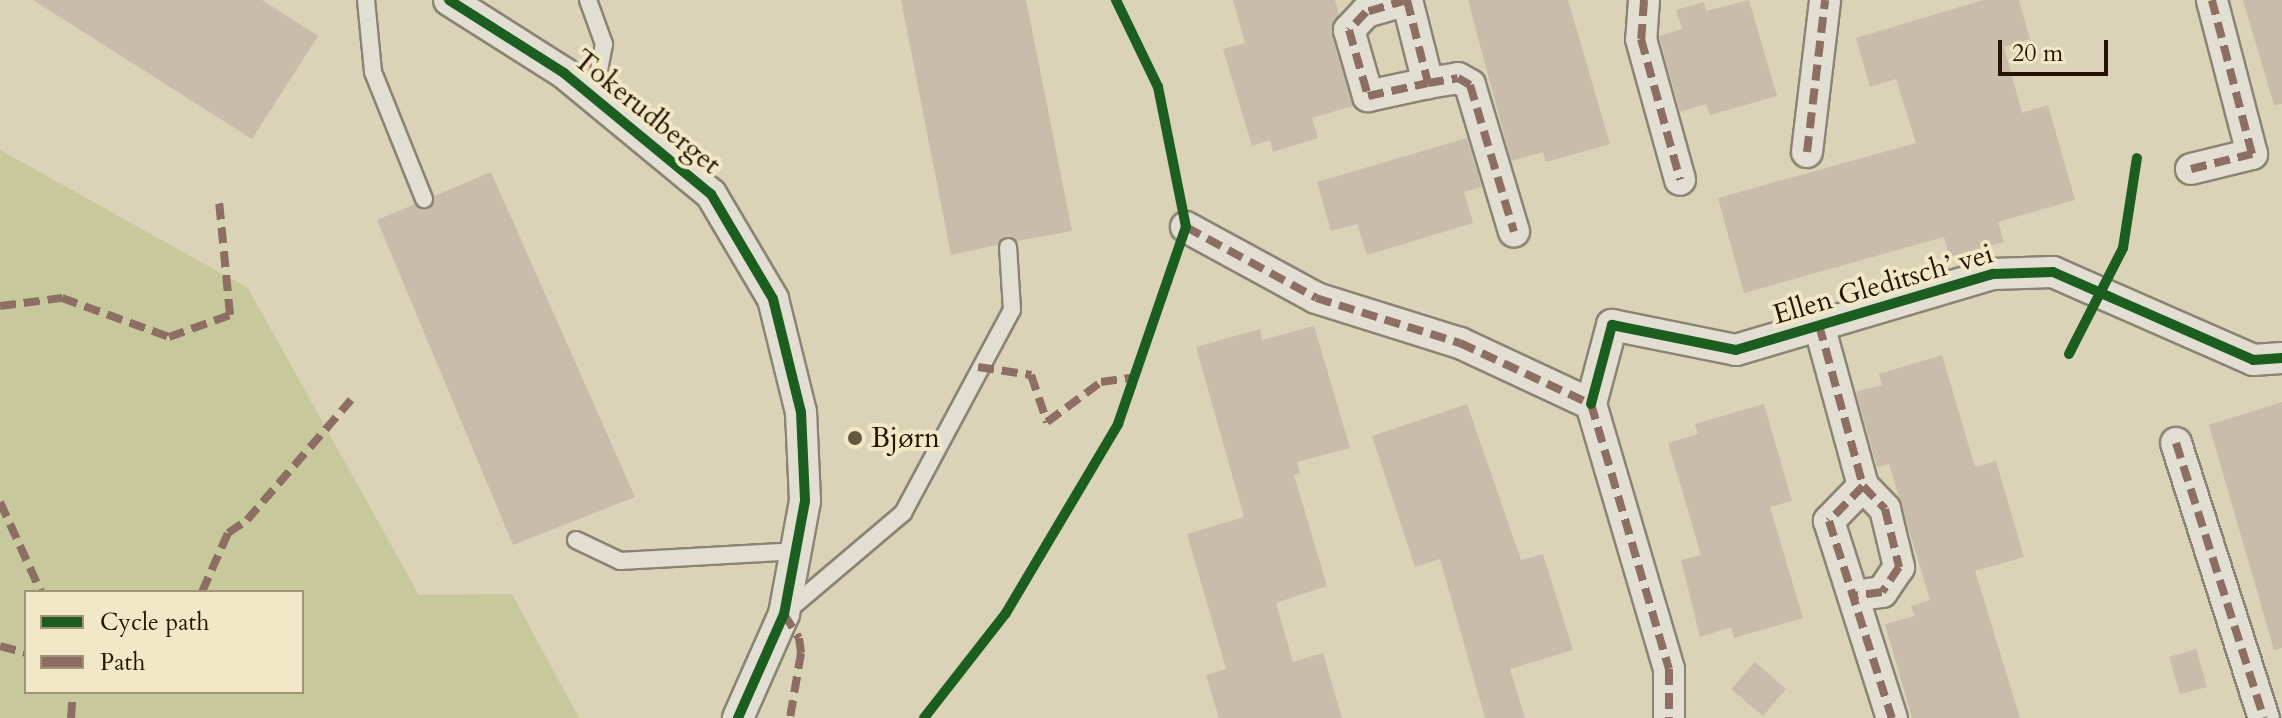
<!DOCTYPE html>
<meta charset="utf-8">
<style>
body{margin:0}
#map{position:relative;width:2282px;height:718px;overflow:hidden;background:#dad3b8;font-family:Cardo,serif}
div>[style]{position:absolute}
[style*='--x']{left:calc(var(--x)*1px);top:calc(var(--y)*1px);width:calc(var(--w)*1px);rotate:calc(var(--a)*1deg)}
.green>*{inset:0;background:#c7c99d}
.building>*{inset:0;background:#c9bcaa}
.roads{filter:drop-shadow(2px 0 #8a8473) drop-shadow(-2px 0 #8a8473) drop-shadow(0 2px #8a8473) drop-shadow(0 -2px #8a8473)}
.lane>*{height:16px;margin:-8px;padding:0 8px;transform-origin:8px;border-radius:8px;background:#e2ded1}
.street>*{height:30px;margin:-15px;padding:0 15px;transform-origin:15px;border-radius:15px;background:#e2ded1}
.quiet>*{height:8px;margin-top:-4px;transform-origin:0;background:repeating-linear-gradient(90deg,#8d6e63 0 16px,transparent 0 24px)}
.cycleway>*{height:10px;margin:-5px;padding:0 5px;transform-origin:5px;border-radius:5px;background:#1b5e20}
.dots>*{width:22px;height:22px;translate:-50% -50%;box-sizing:border-box;border:4px solid #f1e8c7;border-radius:50%}
span{translate:-50% -50%;white-space:nowrap;text-align:center;line-height:1.15;-webkit-text-stroke:8px #f1e8c7;paint-order:stroke}
.street-label{font-size:28px;color:#261303}
.poi-label{font-size:28px;color:#261303}
.left{translate:0 -50%;text-align:left}
.legend{position:absolute;left:24px;top:590px;width:280px;height:104px;box-sizing:border-box;background:#f1e8c7;border:2px solid #a09379;margin:0;padding:10px 14px;list-style:none;font-size:24px;color:#261303}
.legend li{display:flex;align-items:center;gap:16px;height:40px}
.legend b{width:40px;border:2px solid #a09379}
.scale{position:absolute;left:1998px;top:40px;width:110px;height:36px;box-sizing:border-box;border:4px solid #261303;border-top:0;padding-left:10px;font-size:24px;line-height:28px;white-space:nowrap;color:#261303;-webkit-text-stroke:6px #f1e8c7;paint-order:stroke}
</style>
<div id="map">
<div class="green">
<div style="clip-path:polygon(evenodd,0 150px,248px 288px,419px 595px,512px 594px,579px 718px,0 718px,0 150px,26px 592px,302px 592px,302px 692px,26px 692px,26px 592px)"></div>
</div>
<div class="building">
<div style="clip-path:polygon(33px 0,262px 0,318px 36px,252px 139px)"></div>
<div style="clip-path:polygon(901px 0,1026px 0,1072px 231px,1017px 241px,1007px 236px,997px 245px,951px 255px)"></div>
<div style="clip-path:polygon(1233px 0,1335px 0,1339px 14px,1332px 35px,1353px 106px,1312px 118px,1318px 138px,1273px 152px,1270px 140px,1252px 146px,1223px 49px,1245px 43px)"></div>
<div style="clip-path:polygon(1468px 0,1568px 0,1610px 144px,1546px 162px,1543px 152px,1511px 161px)"></div>
<div style="clip-path:polygon(1749px 0,1777px 96px,1710px 115px,1706px 104px,1680px 112px,1659px 36px,1682px 29px,1676px 10px,1704px 2px,1706px 11px)"></div>
<div style="clip-path:polygon(1983px 0,2019px 0,2030px 39px,2004px 47px,2022px 113px,2048px 105px,2075px 200px,1998px 222px,2004px 242px,1950px 257px,1944px 237px,1744px 293px,1718px 198px,1916px 143px,1896px 79px,1870px 87px,1856px 38px)"></div>
<div style="clip-path:polygon(2243px 0,2282px 0,2282px 104px,2274px 105px)"></div>
<div style="clip-path:polygon(1467px 138px,1482px 187px,1464px 192px,1473px 223px,1367px 255px,1357px 224px,1331px 231px,1317px 182px)"></div>
<div style="clip-path:polygon(491px 172px,635px 497px,513px 545px,377px 220px,415px 204px,429px 209px,434px 196px)"></div>
<div style="clip-path:polygon(1314px 326px,1350px 448px,1297px 462px,1300px 473px,1294px 475px,1327px 586px,1276px 603px,1293px 662px,1323px 653px,1342px 718px,1219px 718px,1206px 675px,1226px 669px,1187px 534px,1244px 517px,1196px 347px,1260px 329px,1262px 340px)"></div>
<div style="clip-path:polygon(1942px 355px,1975px 467px,1996px 461px,2024px 557px,1975px 571px,2020px 718px,1912px 718px,1885px 624px,1915px 616px,1911px 606px,1930px 600px,1889px 464px,1877px 467px,1856px 392px,1882px 385px,1879px 374px)"></div>
<div style="clip-path:polygon(2282px 402px,2282px 648px,2274px 650px,2209px 425px)"></div>
<div style="clip-path:polygon(1467px 404px,1521px 560px,1543px 554px,1573px 650px,1510px 669px,1525px 718px,1485px 718px,1440px 559px,1415px 567px,1372px 436px)"></div>
<div style="clip-path:polygon(1764px 404px,1792px 501px,1770px 507px,1803px 618px,1734px 638px,1731px 627px,1700px 637px,1681px 560px,1701px 555px,1668px 443px,1698px 434px,1695px 424px)"></div>
<div style="clip-path:polygon(2196px 649px,2207px 687px,2180px 694px,2169px 657px)"></div>
<div style="clip-path:polygon(1755px 662px,1786px 689px,1763px 716px,1731px 689px)"></div>
</div>
<div class="roads">
<div class="lane">
<div style="--x:366;--y:0;--w:72;--a:84.4"></div>
<div style="--x:373;--y:72;--w:137;--a:68.1"></div>
<div style="--x:588;--y:0;--w:47;--a:70"></div>
<div style="--x:604;--y:44;--w:54;--a:100.7"></div>
<div style="--x:576;--y:540;--w:49;--a:25.5"></div>
<div style="--x:620;--y:561;--w:179;--a:-3.2"></div>
<div style="--x:785;--y:613;--w:155;--a:-40.3"></div>
<div style="--x:903;--y:513;--w:230;--a:-61.8"></div>
<div style="--x:1012;--y:310;--w:63;--a:-93.6"></div>
</div>
<div class="street">
<div style="--x:449;--y:0;--w:136;--a:32.4"></div>
<div style="--x:564;--y:73;--w:190;--a:39.5"></div>
<div style="--x:711;--y:194;--w:122;--a:59.4"></div>
<div style="--x:773;--y:299;--w:116;--a:76.1"></div>
<div style="--x:801;--y:412;--w:89;--a:87.4"></div>
<div style="--x:805;--y:501;--w:115;--a:100.5"></div>
<div style="--x:784;--y:614;--w:114;--a:113.9"></div>
<div style="--x:1407;--y:0;--w:86;--a:75.8"></div>
<div style="--x:1428;--y:83;--w:30;--a:-9"></div>
<div style="--x:1458;--y:78;--w:14;--a:30"></div>
<div style="--x:1470;--y:85;--w:153;--a:73.3"></div>
<div style="--x:1407;--y:0;--w:43;--a:163.7"></div>
<div style="--x:1366;--y:12;--w:25;--a:133"></div>
<div style="--x:1349;--y:30;--w:69;--a:73.9"></div>
<div style="--x:1368;--y:96;--w:61;--a:-12.2"></div>
<div style="--x:1644;--y:0;--w:39;--a:94"></div>
<div style="--x:1641;--y:39;--w:146;--a:74.5"></div>
<div style="--x:1807;--y:152;--w:153;--a:-83.2"></div>
<div style="--x:2191;--y:169;--w:63;--a:-13.8"></div>
<div style="--x:2252;--y:154;--w:159;--a:-104.6"></div>
<div style="--x:1186;--y:227;--w:148;--a:28.6"></div>
<div style="--x:1316;--y:298;--w:151;--a:17.4"></div>
<div style="--x:1460;--y:343;--w:145;--a:25"></div>
<div style="--x:1591;--y:404;--w:276;--a:73.6"></div>
<div style="--x:1669;--y:669;--w:49;--a:90"></div>
<div style="--x:1819;--y:325;--w:167;--a:74.7"></div>
<div style="--x:1863;--y:486;--w:32;--a:46"></div>
<div style="--x:1885;--y:509;--w:60;--a:76.4"></div>
<div style="--x:1899;--y:567;--w:30;--a:124"></div>
<div style="--x:1882;--y:592;--w:29;--a:172"></div>
<div style="--x:1591;--y:404;--w:82;--a:-75.1"></div>
<div style="--x:1612;--y:325;--w:126;--a:11.4"></div>
<div style="--x:1736;--y:350;--w:268;--a:-16.5"></div>
<div style="--x:1993;--y:274;--w:60;--a:-1.9"></div>
<div style="--x:2053;--y:272;--w:219;--a:23.7"></div>
<div style="--x:2253;--y:360;--w:29;--a:-4"></div>
<div style="--x:2176;--y:443;--w:289;--a:72.3"></div>
<div style="--x:1863;--y:486;--w:49;--a:134.2"></div>
<div style="--x:1829;--y:521;--w:207;--a:72.3"></div>
</div>
</div>
<div class="quiet">
<div style="--x:1407;--y:0;--w:86;--a:75.8"></div>
<div style="--x:1428;--y:83;--w:30;--a:-9"></div>
<div style="--x:1458;--y:78;--w:14;--a:30"></div>
<div style="--x:1470;--y:85;--w:153;--a:73.3"></div>
<div style="--x:1407;--y:0;--w:43;--a:163.7"></div>
<div style="--x:1366;--y:12;--w:25;--a:133"></div>
<div style="--x:1349;--y:30;--w:69;--a:73.9"></div>
<div style="--x:1368;--y:96;--w:61;--a:-12.2"></div>
<div style="--x:1644;--y:0;--w:39;--a:94"></div>
<div style="--x:1641;--y:39;--w:146;--a:74.5"></div>
<div style="--x:1807;--y:152;--w:153;--a:-83.2"></div>
<div style="--x:2191;--y:169;--w:63;--a:-13.8"></div>
<div style="--x:2252;--y:154;--w:159;--a:-104.6"></div>
<div style="--x:1186;--y:227;--w:148;--a:28.6"></div>
<div style="--x:1316;--y:298;--w:151;--a:17.4"></div>
<div style="--x:1460;--y:343;--w:145;--a:25"></div>
<div style="--x:1591;--y:404;--w:276;--a:73.6"></div>
<div style="--x:1669;--y:669;--w:49;--a:90"></div>
<div style="--x:0;--y:306;--w:63;--a:-7.4"></div>
<div style="--x:62;--y:298;--w:114;--a:20"></div>
<div style="--x:169;--y:337;--w:65;--a:-19.8"></div>
<div style="--x:230;--y:315;--w:116;--a:-95.5"></div>
<div style="--x:1819;--y:325;--w:167;--a:74.7"></div>
<div style="--x:1863;--y:486;--w:32;--a:46"></div>
<div style="--x:1885;--y:509;--w:60;--a:76.4"></div>
<div style="--x:1899;--y:567;--w:30;--a:124"></div>
<div style="--x:1882;--y:592;--w:29;--a:172"></div>
<div style="--x:978;--y:367;--w:54;--a:8.6"></div>
<div style="--x:1031;--y:375;--w:50;--a:71.2"></div>
<div style="--x:1047;--y:422;--w:67;--a:-36.5"></div>
<div style="--x:1101;--y:382;--w:34;--a:-8"></div>
<div style="--x:2176;--y:443;--w:289;--a:72.3"></div>
<div style="--x:1863;--y:486;--w:49;--a:134.2"></div>
<div style="--x:1829;--y:521;--w:207;--a:72.3"></div>
<div style="--x:0;--y:502;--w:99;--a:65.5"></div>
<div style="--x:202;--y:592;--w:64;--a:-66.2"></div>
<div style="--x:228;--y:533;--w:23;--a:-34"></div>
<div style="--x:247;--y:520;--w:159;--a:-49.1"></div>
<div style="--x:784;--y:614;--w:28;--a:58"></div>
<div style="--x:799;--y:638;--w:15;--a:82"></div>
<div style="--x:801;--y:653;--w:66;--a:99.6"></div>
<div style="--x:0;--y:646;--w:27;--a:15"></div>
<div style="--x:71;--y:718;--w:26;--a:-86"></div>
</div>
<div class="cycleway">
<div style="--x:449;--y:0;--w:136;--a:32.4"></div>
<div style="--x:564;--y:73;--w:190;--a:39.5"></div>
<div style="--x:711;--y:194;--w:122;--a:59.4"></div>
<div style="--x:773;--y:299;--w:116;--a:76.1"></div>
<div style="--x:801;--y:412;--w:89;--a:87.4"></div>
<div style="--x:805;--y:501;--w:115;--a:100.5"></div>
<div style="--x:784;--y:614;--w:114;--a:113.9"></div>
<div style="--x:2069;--y:354;--w:119;--a:-63"></div>
<div style="--x:2123;--y:248;--w:91;--a:-81.2"></div>
<div style="--x:1591;--y:404;--w:82;--a:-75.1"></div>
<div style="--x:1612;--y:325;--w:126;--a:11.4"></div>
<div style="--x:1736;--y:350;--w:268;--a:-16.5"></div>
<div style="--x:1993;--y:274;--w:60;--a:-1.9"></div>
<div style="--x:2053;--y:272;--w:219;--a:23.7"></div>
<div style="--x:2253;--y:360;--w:29;--a:-4"></div>
<div style="--x:924;--y:718;--w:133;--a:-52"></div>
<div style="--x:1006;--y:613;--w:220;--a:-59.3"></div>
<div style="--x:1118;--y:424;--w:208;--a:-71"></div>
<div style="--x:1186;--y:227;--w:143;--a:-101.3"></div>
<div style="--x:1158;--y:87;--w:97;--a:-115.8"></div>
</div>
<div class="dots">
<div style="left:855px;top:438px;background:#655642"></div>
</div>
<div class="street-label">
<span style="left:647px;top:112px;rotate:39deg">Tokerudberget</span>
<span style="left:1883px;top:284px;rotate:-16deg">Ellen Gleditsch’ vei</span>
</div>
<div class="poi-label">
<span class="left" style="left:871px;top:438px">Bjørn</span>
</div>
<ul class="legend">
<li><b style="height:10px;background:#1b5e20"></b>Cycle path</li>
<li><b style="height:10px;background:#8d6e63"></b>Path</li>
</ul>
<div class="scale">20 m</div>
</div>
